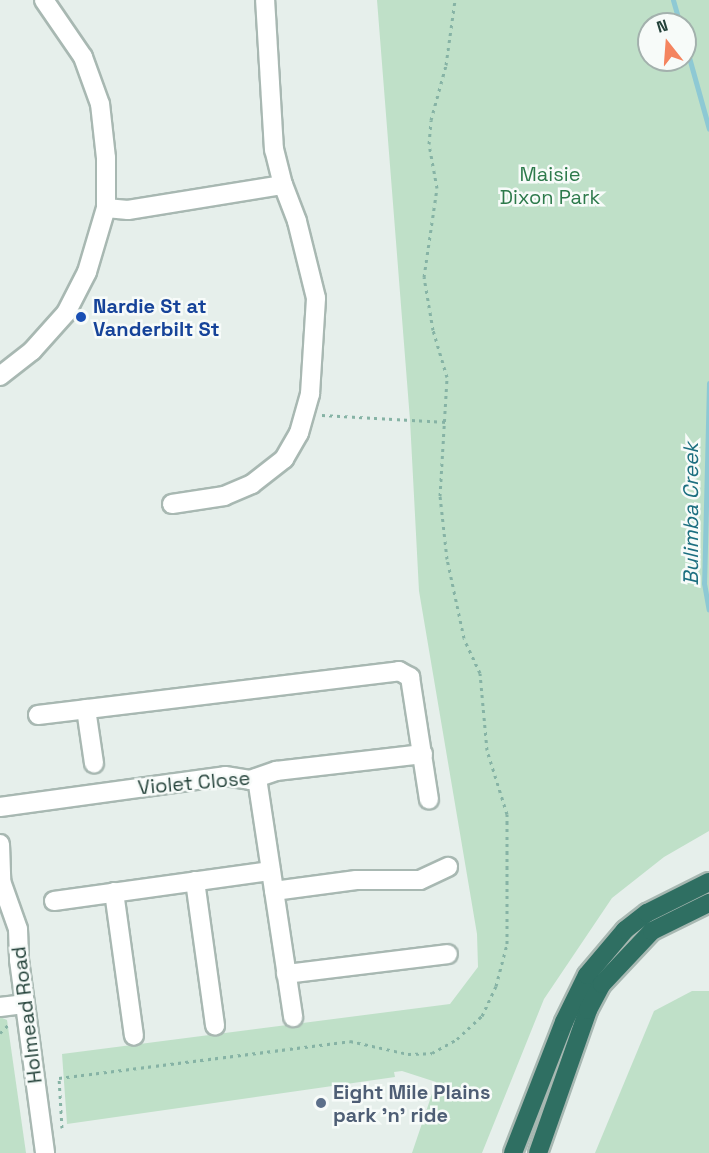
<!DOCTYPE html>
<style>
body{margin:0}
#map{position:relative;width:709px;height:1153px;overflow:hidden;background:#e6efeb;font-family:"Space Grotesk",sans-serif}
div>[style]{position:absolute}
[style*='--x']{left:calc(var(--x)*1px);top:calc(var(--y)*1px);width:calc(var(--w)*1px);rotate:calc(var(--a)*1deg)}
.green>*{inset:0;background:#bfe0c8}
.stream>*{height:5px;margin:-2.5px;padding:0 2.5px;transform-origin:2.5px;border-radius:2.5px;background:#8ec9d4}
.path>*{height:3px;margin-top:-1.5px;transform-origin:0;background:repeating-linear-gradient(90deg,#86b3a5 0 3px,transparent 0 7.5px)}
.roads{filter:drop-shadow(2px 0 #a8b8b2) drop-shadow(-2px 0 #a8b8b2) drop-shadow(0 2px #a8b8b2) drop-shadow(0 -2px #a8b8b2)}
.minor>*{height:18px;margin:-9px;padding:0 9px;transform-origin:9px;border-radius:9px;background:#fff}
.highway>*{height:18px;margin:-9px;padding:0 9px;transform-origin:9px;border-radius:9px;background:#2f6f62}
.dots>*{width:16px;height:16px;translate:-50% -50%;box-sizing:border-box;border:3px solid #f7fbf9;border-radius:50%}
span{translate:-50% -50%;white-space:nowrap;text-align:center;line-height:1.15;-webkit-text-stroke:5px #f7fbf9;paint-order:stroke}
.park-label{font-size:20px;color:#2d7a4b}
.transit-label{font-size:20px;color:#164399;font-weight:700}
.left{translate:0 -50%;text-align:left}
.street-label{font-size:20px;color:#24423a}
.service-label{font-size:20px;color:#4e5e75;font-weight:700}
.water-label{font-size:21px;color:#1c6f80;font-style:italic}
.north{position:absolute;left:637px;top:12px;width:60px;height:60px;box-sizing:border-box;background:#f7fbf9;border:2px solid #a3b1ad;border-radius:50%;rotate:343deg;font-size:16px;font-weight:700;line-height:24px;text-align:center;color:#24423a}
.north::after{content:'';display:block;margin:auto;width:21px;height:27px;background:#f4845f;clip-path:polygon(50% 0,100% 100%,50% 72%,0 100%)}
</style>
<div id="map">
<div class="green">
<div style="clip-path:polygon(evenodd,377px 0,709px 0,709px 831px,664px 857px,612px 898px,544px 999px,482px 1153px,412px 1153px,436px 1082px,402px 1071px,394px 1072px,395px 1077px,67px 1124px,62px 1054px,450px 1004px,478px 967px,477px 934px,419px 591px,410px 420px,377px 0,649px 24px,685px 24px,685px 60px,649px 60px,649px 24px)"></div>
<div style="clip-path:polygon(692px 991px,709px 991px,709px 1153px,595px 1153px,654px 1011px)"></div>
<div style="clip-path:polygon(0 1017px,7px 1020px,26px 1153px,0 1153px)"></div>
</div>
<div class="stream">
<div style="--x:673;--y:0;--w:25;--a:74"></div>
<div style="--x:685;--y:43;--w:89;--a:74.4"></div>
<div style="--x:709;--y:383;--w:200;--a:91.4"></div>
<div style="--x:704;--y:583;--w:27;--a:80"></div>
</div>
<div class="path">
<div style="--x:322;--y:415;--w:125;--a:3.2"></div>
<div style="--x:0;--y:1033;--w:11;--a:-45"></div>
<div style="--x:62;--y:1128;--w:50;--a:-93.4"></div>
<div style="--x:59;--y:1078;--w:293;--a:-7.2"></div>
<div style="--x:350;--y:1041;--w:59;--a:12.6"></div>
<div style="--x:408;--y:1054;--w:24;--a:-2"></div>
<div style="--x:432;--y:1053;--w:29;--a:-29"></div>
<div style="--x:457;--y:1039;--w:34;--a:-43"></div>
<div style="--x:482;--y:1016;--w:33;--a:-65"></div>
<div style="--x:496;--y:986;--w:43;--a:-75.3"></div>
<div style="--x:507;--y:944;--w:130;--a:-90"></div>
<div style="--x:507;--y:814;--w:67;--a:-107.4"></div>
<div style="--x:487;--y:750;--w:77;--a:-95.2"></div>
<div style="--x:480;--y:673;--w:38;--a:-115"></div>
<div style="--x:464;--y:638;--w:81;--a:-102.1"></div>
<div style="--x:447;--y:559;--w:63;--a:-96.3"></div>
<div style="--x:440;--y:496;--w:119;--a:-86.6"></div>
<div style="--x:447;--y:377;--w:49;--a:-106.6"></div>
<div style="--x:433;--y:330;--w:54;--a:-99.6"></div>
<div style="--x:424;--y:277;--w:90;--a:-81.7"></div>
<div style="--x:437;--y:188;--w:45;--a:-100.3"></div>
<div style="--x:429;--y:144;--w:24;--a:-85"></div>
<div style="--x:431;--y:120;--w:57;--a:-74.7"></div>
<div style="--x:446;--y:65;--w:66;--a:-82.1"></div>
</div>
<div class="roads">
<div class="minor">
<div style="--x:106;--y:208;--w:22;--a:5"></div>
<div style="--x:128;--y:210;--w:157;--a:-9.2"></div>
<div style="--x:283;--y:185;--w:36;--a:-104"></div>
<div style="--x:274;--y:150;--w:150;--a:-93.4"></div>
<div style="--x:0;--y:376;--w:41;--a:-38"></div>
<div style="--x:32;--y:351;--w:51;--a:-48.2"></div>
<div style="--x:66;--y:313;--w:46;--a:-62.9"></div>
<div style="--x:87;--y:272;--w:67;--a:-73.5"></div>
<div style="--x:106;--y:208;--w:50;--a:-90"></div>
<div style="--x:106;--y:158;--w:54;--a:-96.3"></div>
<div style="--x:100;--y:104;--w:50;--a:-109.9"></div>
<div style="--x:83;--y:57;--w:69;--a:-124.4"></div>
<div style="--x:172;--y:504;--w:53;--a:-8.7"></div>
<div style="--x:224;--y:496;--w:30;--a:-23"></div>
<div style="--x:252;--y:484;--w:41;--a:-38"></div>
<div style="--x:284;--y:459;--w:30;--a:-60"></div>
<div style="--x:299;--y:433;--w:41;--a:-74.2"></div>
<div style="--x:310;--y:394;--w:96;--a:-86.4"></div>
<div style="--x:316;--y:298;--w:79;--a:-103.9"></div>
<div style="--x:297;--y:221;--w:39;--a:-111"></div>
<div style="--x:86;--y:709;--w:55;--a:81.6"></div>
<div style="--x:38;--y:715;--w:364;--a:-6.9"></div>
<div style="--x:399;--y:671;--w:13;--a:29"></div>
<div style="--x:410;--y:677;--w:124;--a:81.2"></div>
<div style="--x:257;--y:778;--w:242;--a:81.4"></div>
<div style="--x:0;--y:807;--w:227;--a:-7.8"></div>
<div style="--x:225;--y:776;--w:25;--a:9"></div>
<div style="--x:250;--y:780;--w:28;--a:-19"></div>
<div style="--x:276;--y:771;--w:148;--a:-6.6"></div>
<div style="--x:0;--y:844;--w:37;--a:88"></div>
<div style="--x:1;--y:881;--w:51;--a:70.5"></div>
<div style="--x:18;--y:929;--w:31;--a:88"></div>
<div style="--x:19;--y:960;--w:195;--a:82.3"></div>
<div style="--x:195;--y:881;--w:146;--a:82.1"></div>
<div style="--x:274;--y:891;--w:83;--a:-7.6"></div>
<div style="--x:356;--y:880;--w:64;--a:0"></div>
<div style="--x:420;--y:880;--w:31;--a:-25"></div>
<div style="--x:114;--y:892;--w:145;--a:82.1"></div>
<div style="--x:54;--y:901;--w:219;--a:-7.9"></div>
<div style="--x:286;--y:974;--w:163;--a:-7"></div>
<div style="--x:0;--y:1007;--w:24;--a:-7"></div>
</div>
<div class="highway">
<div style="--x:513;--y:1153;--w:141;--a:-68.7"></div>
<div style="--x:564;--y:1022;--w:52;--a:-63.9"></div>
<div style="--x:587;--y:975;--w:59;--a:-49.8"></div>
<div style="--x:625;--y:930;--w:28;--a:-38"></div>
<div style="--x:647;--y:913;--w:69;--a:-26.6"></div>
<div style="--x:538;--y:1153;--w:151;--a:-70.7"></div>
<div style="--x:588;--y:1010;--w:30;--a:-62"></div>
<div style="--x:602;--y:984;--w:73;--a:-46.7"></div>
<div style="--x:652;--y:931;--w:64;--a:-26.2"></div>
</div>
</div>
<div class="dots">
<div style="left:81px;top:317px;background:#1a4fb4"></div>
<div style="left:321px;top:1103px;background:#5c6f8a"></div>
</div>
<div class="park-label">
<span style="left:550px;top:186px">Maisie<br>Dixon Park</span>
</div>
<div class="transit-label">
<span class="left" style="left:93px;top:318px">Nardie St at<br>Vanderbilt St</span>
</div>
<div class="street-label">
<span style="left:194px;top:783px;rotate:-5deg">Violet Close</span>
<span style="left:27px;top:1015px;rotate:-97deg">Holmead Road</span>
</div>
<div class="service-label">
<span class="left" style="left:333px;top:1104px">Eight Mile Plains<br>park 'n' ride</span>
</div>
<div class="water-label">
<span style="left:691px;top:514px;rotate:-90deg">Bulimba Creek</span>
</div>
<div class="north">N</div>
</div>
